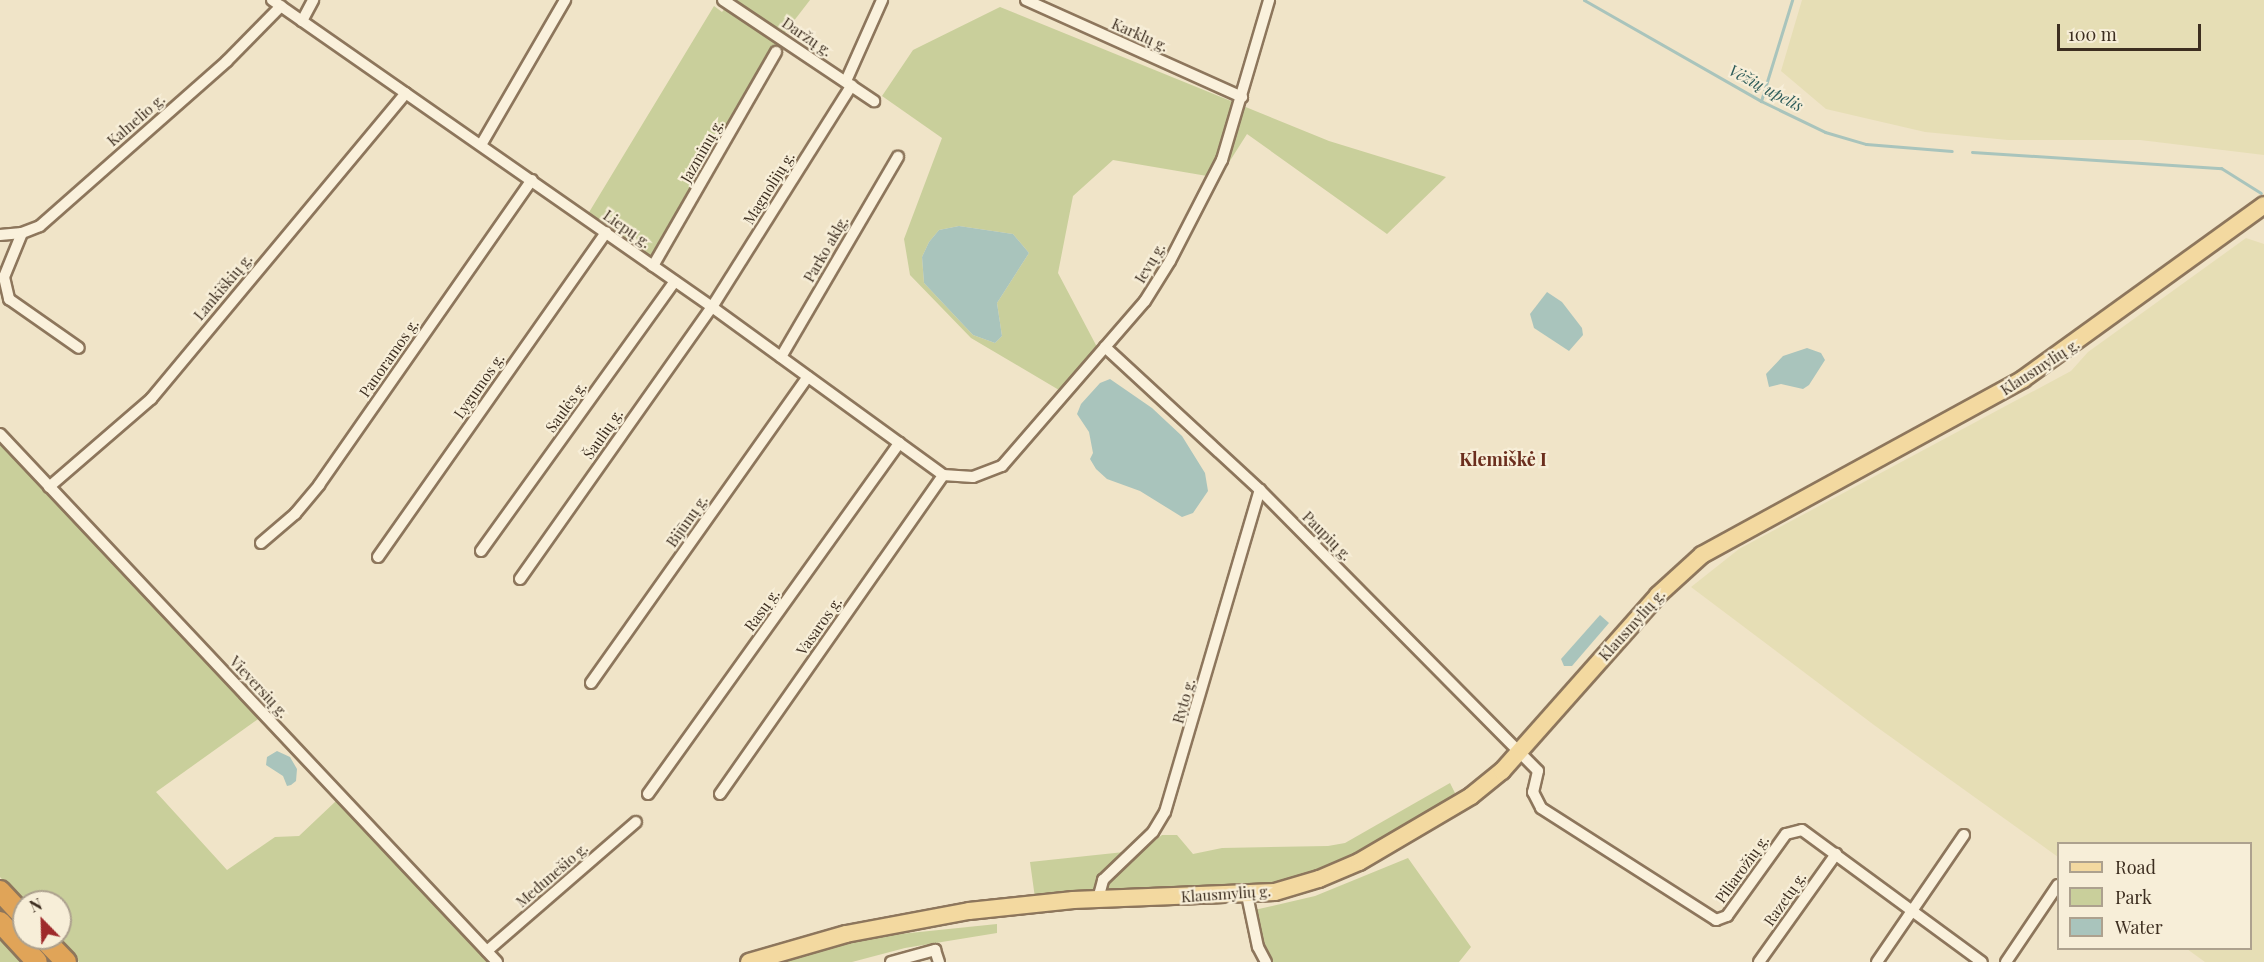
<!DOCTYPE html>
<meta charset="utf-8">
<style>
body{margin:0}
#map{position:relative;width:2264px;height:962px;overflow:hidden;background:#f0e4c8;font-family:"Playfair Display",serif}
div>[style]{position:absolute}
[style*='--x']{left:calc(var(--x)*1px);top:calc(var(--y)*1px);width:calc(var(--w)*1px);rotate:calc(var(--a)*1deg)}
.farmland>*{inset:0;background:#e6deb5}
.green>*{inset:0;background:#c9cf9b}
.water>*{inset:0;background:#a9c4bc}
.stream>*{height:3px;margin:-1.5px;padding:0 1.5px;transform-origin:1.5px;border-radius:1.5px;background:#a9c4bc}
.roads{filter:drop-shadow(2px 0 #8d765c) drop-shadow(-2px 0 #8d765c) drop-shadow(0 2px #8d765c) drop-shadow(0 -2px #8d765c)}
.street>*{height:10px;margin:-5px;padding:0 5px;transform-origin:5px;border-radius:5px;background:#faf1dc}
.primary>*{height:16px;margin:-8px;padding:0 8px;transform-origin:8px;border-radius:8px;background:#f3d9a0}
.highway>*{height:20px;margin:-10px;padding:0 10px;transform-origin:10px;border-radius:10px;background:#e0a458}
span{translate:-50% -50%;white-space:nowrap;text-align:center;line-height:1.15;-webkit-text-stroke:4.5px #f7eed8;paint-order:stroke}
.street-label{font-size:15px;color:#3d2e20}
.water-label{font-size:16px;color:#2f5d5a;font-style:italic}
.quarter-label{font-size:18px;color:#6b2e1e;font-weight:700}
.legend{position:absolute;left:2057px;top:842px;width:195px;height:108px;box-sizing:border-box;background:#f7eed8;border:2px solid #ada18e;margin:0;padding:8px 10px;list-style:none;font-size:18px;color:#3d2e20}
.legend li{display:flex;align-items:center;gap:12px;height:30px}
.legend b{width:30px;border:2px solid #ada18e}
.north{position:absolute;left:12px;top:890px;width:60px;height:60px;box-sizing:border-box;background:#f7eed8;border:2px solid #ada18e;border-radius:50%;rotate:337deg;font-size:16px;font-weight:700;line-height:24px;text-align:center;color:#3d2e20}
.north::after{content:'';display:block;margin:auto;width:21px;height:27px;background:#9e2a2b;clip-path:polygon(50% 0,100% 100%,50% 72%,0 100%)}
.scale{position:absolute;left:2057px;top:24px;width:144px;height:27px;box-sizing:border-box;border:3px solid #3d2e20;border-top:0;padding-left:8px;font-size:18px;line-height:21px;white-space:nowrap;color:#3d2e20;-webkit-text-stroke:4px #f7eed8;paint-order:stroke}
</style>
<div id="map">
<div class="farmland">
<div style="clip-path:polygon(1802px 0,2264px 0,2264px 155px,2140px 140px,2008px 140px,1925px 132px,1826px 109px,1781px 71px)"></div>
<div style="clip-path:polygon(2246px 238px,2264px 244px,2264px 962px,2205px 962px,2187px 949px,2250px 948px,2250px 844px,2058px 844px,2058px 857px,1874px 725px,1691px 587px,1739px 549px,2071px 371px,2088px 352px)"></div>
</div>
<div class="green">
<div style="clip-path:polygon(732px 0,810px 0,783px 35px)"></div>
<div style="clip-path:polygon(714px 6px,722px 12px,726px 7px,779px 41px,651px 257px,588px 214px)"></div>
<div style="clip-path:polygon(evenodd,1000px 7px,1329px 141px,1446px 177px,1387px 234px,1247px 134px,1219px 178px,1113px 160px,1073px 196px,1058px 273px,1097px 347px,1059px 390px,971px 338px,910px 275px,904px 239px,942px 138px,882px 96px,913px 50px,1000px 7px,959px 226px,1013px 234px,1029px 253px,997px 303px,1002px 336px,995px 343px,973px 335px,924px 283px,922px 257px,929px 242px,939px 230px,959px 226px)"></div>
<div style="clip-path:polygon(0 443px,261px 717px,156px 792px,227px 870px,275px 837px,299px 836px,336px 801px,493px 962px,79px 962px,56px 938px,60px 938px,60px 902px,24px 903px,0 877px)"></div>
<div style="clip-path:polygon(1450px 783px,1455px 793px,1450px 800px,1354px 856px,1306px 875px,1260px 886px,1035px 898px,1030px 862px,1143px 850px,1162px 835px,1177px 835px,1193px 854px,1222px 848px,1328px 846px,1345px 843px)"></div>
<div style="clip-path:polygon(1408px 858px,1471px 947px,1459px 962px,1266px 962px,1250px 911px,1315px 896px)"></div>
<div style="clip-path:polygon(997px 924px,997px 933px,905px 948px,852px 962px,780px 962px,871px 937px)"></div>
<div style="clip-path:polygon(0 938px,22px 962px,0 962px)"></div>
</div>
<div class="water">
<div style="clip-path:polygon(959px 226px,1013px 234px,1029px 253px,997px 303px,1002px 336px,995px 343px,973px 335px,924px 283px,922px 257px,929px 242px,939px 230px)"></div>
<div style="clip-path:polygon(1547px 292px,1562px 302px,1582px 328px,1583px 335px,1569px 351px,1534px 328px,1530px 314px)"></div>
<div style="clip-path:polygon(1807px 348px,1821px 353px,1825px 360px,1809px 385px,1803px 389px,1781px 384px,1769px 387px,1766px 374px,1783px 356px)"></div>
<div style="clip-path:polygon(1110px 379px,1152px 408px,1182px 436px,1205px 473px,1208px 491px,1193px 513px,1182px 517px,1140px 491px,1107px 479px,1096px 469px,1090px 459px,1093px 453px,1089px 432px,1077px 414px,1081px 404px,1100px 383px)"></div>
<div style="clip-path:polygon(1600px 615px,1609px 623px,1572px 666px,1564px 666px,1561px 659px)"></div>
<div style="clip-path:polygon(277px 751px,290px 757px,297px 769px,296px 781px,291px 785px,287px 786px,283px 776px,266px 765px,267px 757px)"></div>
</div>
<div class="stream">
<div style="--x:1584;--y:0;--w:204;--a:29.7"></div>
<div style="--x:1761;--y:101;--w:71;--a:25.8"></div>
<div style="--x:1825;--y:132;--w:43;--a:16.3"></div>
<div style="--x:1866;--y:144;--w:86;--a:4.7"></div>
<div style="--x:1761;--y:101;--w:106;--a:-72.9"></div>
<div style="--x:1972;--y:152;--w:250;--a:3.7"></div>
<div style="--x:2221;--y:168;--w:47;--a:32"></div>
</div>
<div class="roads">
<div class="street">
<div style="--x:272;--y:0;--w:537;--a:34.9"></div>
<div style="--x:712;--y:307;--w:286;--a:36"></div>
<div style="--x:943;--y:475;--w:30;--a:4"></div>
<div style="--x:973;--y:477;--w:31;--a:-21"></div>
<div style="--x:1002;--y:466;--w:218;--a:-49.1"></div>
<div style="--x:1145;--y:301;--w:47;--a:-58"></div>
<div style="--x:1170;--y:261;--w:114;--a:-62.8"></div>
<div style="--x:1222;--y:160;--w:167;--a:-73.6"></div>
<div style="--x:723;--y:0;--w:182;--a:33.8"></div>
<div style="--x:1026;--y:0;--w:237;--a:24.2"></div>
<div style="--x:302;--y:21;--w:24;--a:-62"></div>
<div style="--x:846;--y:81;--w:89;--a:-66"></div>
<div style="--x:481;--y:145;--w:168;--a:-59.9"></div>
<div style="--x:22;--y:233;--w:48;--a:112.2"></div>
<div style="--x:4;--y:277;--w:23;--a:77"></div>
<div style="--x:9;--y:299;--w:85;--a:35"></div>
<div style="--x:0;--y:235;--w:22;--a:-5"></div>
<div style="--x:22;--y:233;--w:19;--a:-21"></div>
<div style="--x:40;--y:226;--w:249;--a:-41.4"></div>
<div style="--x:227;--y:61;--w:77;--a:-45.5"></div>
<div style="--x:653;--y:266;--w:247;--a:-60.1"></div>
<div style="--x:1105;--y:347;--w:211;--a:42.7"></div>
<div style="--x:1260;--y:490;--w:395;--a:45.3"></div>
<div style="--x:1538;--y:771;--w:22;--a:103"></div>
<div style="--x:1533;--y:792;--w:18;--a:63"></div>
<div style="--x:1541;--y:808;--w:208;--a:32.6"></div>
<div style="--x:1716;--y:920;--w:12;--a:-20"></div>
<div style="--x:1727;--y:916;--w:101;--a:-54.3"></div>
<div style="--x:1786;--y:834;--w:16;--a:-14"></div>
<div style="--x:1802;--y:830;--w:223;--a:36.3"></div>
<div style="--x:781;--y:357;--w:232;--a:-59.7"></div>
<div style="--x:0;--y:434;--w:725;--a:46.73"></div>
<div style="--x:49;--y:487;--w:135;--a:-40.8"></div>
<div style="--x:151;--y:399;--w:398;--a:-50.2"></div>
<div style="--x:261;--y:543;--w:45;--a:-40.5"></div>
<div style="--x:295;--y:514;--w:38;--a:-50"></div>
<div style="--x:319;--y:485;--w:372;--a:-55.1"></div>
<div style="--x:481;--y:551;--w:332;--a:-54.3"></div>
<div style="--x:378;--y:557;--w:397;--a:-54.9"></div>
<div style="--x:520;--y:579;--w:333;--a:-54.8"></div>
<div style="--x:712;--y:307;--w:262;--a:-57.8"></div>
<div style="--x:591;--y:683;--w:375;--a:-54.7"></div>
<div style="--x:648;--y:794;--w:432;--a:-54.4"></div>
<div style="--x:720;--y:794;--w:389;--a:-55"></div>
<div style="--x:1247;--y:895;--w:53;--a:78.1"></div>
<div style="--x:1258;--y:947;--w:17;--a:62"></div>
<div style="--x:1098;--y:899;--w:20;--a:-75"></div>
<div style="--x:1103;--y:880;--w:69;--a:-43.8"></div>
<div style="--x:1153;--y:832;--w:23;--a:-59"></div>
<div style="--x:1165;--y:812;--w:336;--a:-73.6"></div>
<div style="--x:487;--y:951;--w:197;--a:-40.9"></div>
<div style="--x:891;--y:962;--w:46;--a:-15.3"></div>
<div style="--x:935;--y:950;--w:13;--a:72"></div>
<div style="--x:1759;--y:962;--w:133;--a:-54.5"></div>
<div style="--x:1877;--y:962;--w:154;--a:-55.6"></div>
<div style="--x:2006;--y:962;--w:93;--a:-56"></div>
</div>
<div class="primary">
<div style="--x:749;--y:962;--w:101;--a:-16.1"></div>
<div style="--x:846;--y:934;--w:125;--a:-10.6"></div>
<div style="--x:969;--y:911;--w:105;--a:-6"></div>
<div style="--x:1073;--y:900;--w:202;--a:-2.3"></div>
<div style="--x:1275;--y:892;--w:46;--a:-16.5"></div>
<div style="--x:1319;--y:879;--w:43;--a:-23"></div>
<div style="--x:1359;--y:862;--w:130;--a:-30.5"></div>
<div style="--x:1471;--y:796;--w:40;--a:-39"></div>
<div style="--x:1502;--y:771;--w:235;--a:-48.4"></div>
<div style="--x:1658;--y:595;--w:59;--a:-42.3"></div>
<div style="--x:1702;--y:555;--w:366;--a:-28.7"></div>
<div style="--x:2023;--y:379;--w:297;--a:-35.8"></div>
</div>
<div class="highway">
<div style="--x:0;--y:891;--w:35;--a:47"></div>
<div style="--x:0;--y:922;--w:54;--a:47.2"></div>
<div style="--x:43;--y:938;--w:33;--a:46"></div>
</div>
</div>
<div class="street-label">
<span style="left:1140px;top:35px;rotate:24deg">Karklų g.</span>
<span style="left:807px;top:37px;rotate:34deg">Daržų g.</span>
<span style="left:136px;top:120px;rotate:-41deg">Kalnelio g.</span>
<span style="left:702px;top:151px;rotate:-60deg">Jazminų g.</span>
<span style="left:769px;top:188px;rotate:-58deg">Magnolijų g.</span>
<span style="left:627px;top:229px;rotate:35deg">Liepų g.</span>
<span style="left:826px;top:249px;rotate:-60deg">Parko aklg.</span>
<span style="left:1150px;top:263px;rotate:-59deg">Ievų g.</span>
<span style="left:223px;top:287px;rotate:-50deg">Lankiškių g.</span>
<span style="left:389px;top:358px;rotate:-55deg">Panoramos g.</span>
<span style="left:2040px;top:367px;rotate:-33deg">Klausmylių g.</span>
<span style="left:479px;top:386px;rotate:-55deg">Lygumos g.</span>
<span style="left:566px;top:407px;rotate:-54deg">Saulės g.</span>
<span style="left:603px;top:434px;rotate:-55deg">Šaulių g.</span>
<span style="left:687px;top:521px;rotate:-55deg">Bijūnų g.</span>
<span style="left:1327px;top:536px;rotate:45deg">Paupių g.</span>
<span style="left:762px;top:610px;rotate:-54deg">Rasų g.</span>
<span style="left:1632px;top:625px;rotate:-48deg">Klausmylių g.</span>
<span style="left:819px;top:626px;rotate:-55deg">Vasaros g.</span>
<span style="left:259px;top:687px;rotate:47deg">Vieversių g.</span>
<span style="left:1184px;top:701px;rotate:-74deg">Ryto g.</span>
<span style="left:1742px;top:869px;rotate:-54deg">Piliarožių g.</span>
<span style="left:552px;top:875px;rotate:-41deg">Medunešio g.</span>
<span style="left:1226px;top:894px;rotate:-4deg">Klausmylių g.</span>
<span style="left:1785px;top:899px;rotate:-55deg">Razetų g.</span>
</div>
<div class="water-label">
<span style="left:1766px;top:88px;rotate:28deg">Vėžių upelis</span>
</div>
<div class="quarter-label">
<span style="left:1503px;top:459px">Klemiškė I</span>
</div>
<ul class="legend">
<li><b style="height:8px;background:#f3d9a0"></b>Road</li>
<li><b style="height:16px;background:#c9cf9b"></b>Park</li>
<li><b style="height:16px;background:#a9c4bc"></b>Water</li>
</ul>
<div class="north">N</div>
<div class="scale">100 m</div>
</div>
